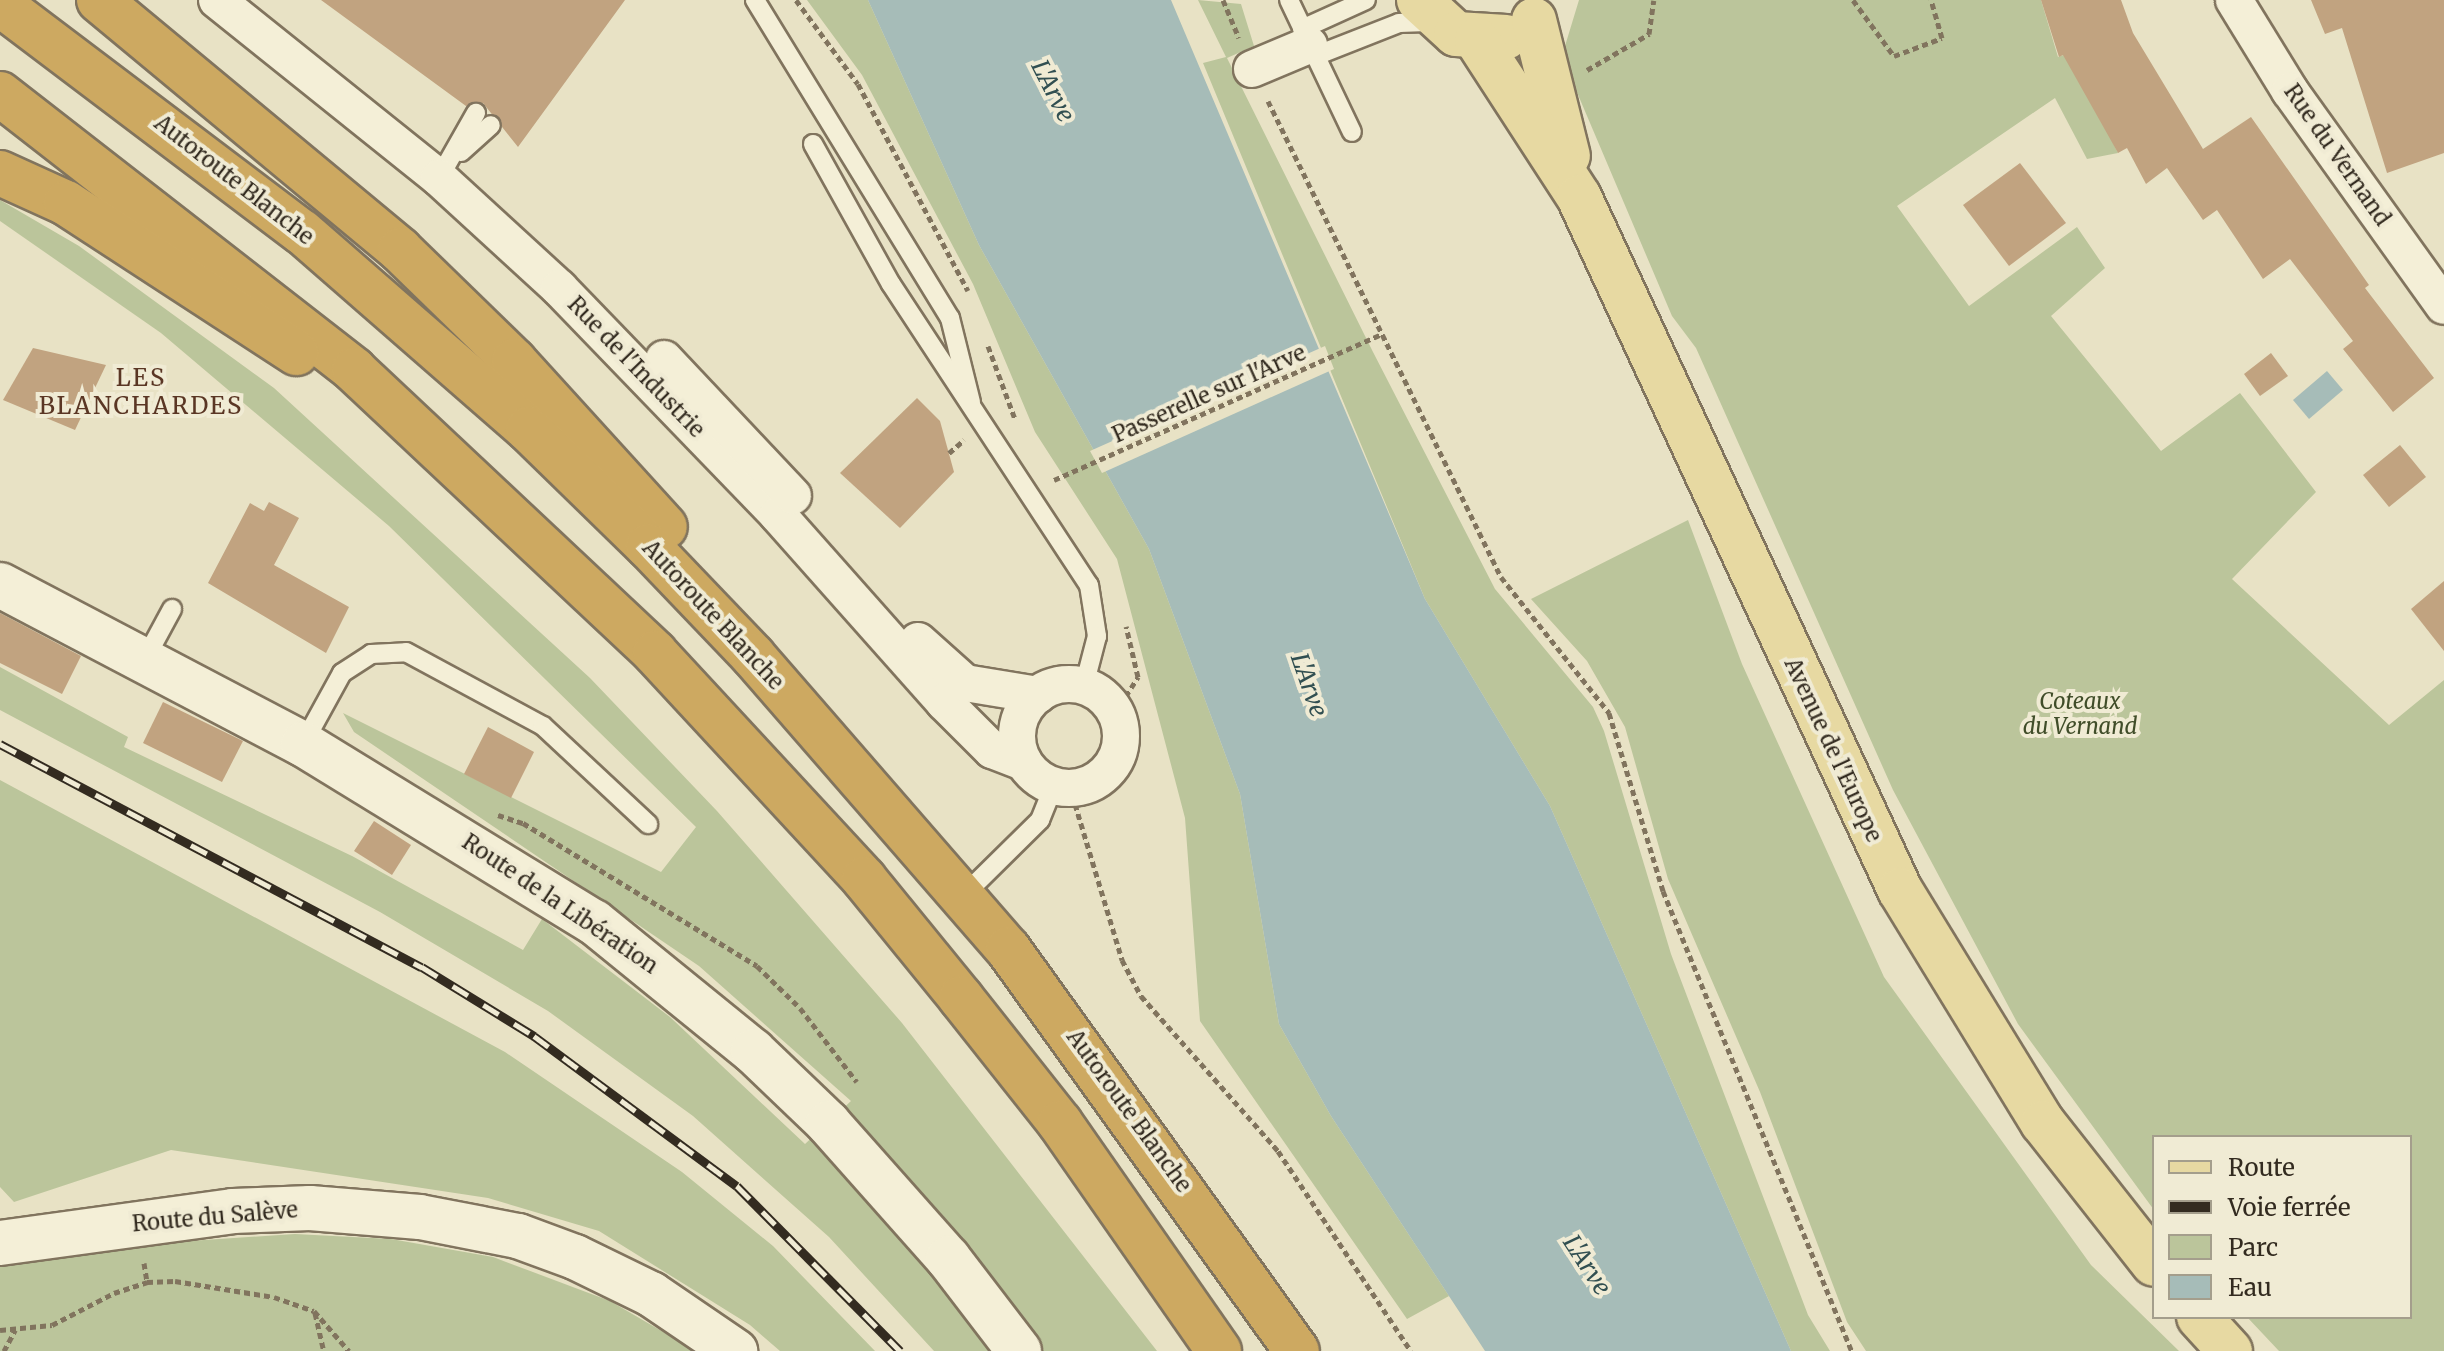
<!DOCTYPE html>
<meta charset="utf-8">
<style>
body{margin:0}
#map{position:relative;width:2444px;height:1351px;overflow:hidden;background:#e8e2c5;font-family:Merriweather,serif}
div>[style]{position:absolute}
[style*='--x']{left:calc(var(--x)*1px);top:calc(var(--y)*1px);width:calc(var(--w)*1px);rotate:calc(var(--a)*1deg)}
.green>*{inset:0;background:#bbc59b}
.water>*{inset:0;background:#a6bcb8}
.pier>*{inset:0;background:#e8e2c5}
.building>*{inset:0;background:#c1a380}
.path>*{height:5px;margin-top:-2.5px;transform-origin:0;background:repeating-linear-gradient(90deg,#81745e 0 6px,transparent 0 10px)}
.roads{filter:drop-shadow(2px 0 #81745e) drop-shadow(-2px 0 #81745e) drop-shadow(0 2px #81745e) drop-shadow(0 -2px #81745e)}
.lane>*{height:18px;margin:-9px;padding:0 9px;transform-origin:9px;border-radius:9px;background:#f4efd7}
.street>*{height:36px;margin:-18px;padding:0 18px;transform-origin:18px;border-radius:18px;background:#f4efd7}
.street>.ring{margin:-18px;padding:0;box-sizing:content-box;background:none;border:36px solid #f4efd7;border-radius:50%}
.secondary>*{height:44px;margin:-22px;padding:0 22px;transform-origin:22px;border-radius:22px;background:#f4efd7}
.primary>*{height:44px;margin:-22px;padding:0 22px;transform-origin:22px;border-radius:22px;background:#e7d9a2}
.highway>*{height:44px;margin:-22px;padding:0 22px;transform-origin:22px;border-radius:22px;background:#cda961}
.rail>*{height:9px;margin-top:-4.5px;transform-origin:0;background:repeating-linear-gradient(90deg,#f0ebd4 0 18px,#332b20 0 36px);box-sizing:border-box;border-block:2px solid #332b20}
span{translate:-50% -50%;white-space:nowrap;text-align:center;line-height:1.15;-webkit-text-stroke:8px #f0ebd4;paint-order:stroke}
.street-label{font-size:22px;color:#332b20}
.park-label{font-size:22px;color:#404d29;font-style:italic}
.water-label{font-size:24px;color:#314f51;font-style:italic}
.neighbourhood-label{font-size:24px;color:#5a3624;letter-spacing:2px}
.legend{position:absolute;left:2152px;top:1135px;width:260px;height:184px;box-sizing:border-box;background:#f0ebd4;border:2px solid #a49e8c;margin:0;padding:10px 14px;list-style:none;font-size:24px;color:#332b20}
.legend li{display:flex;align-items:center;gap:16px;height:40px}
.legend b{width:40px;border:2px solid #a49e8c}
</style>
<div id="map">
<div class="green">
<div style="clip-path:polygon(807px 0,868px 0,979px 245px,1149px 549px,1240px 794px,1279px 1024px,1331px 1116px,1449px 1296px,1407px 1319px,1200px 1021px,1185px 818px,1117px 559px,1035px 432px,973px 284px,862px 75px)"></div>
<div style="clip-path:polygon(1198px 0,1241px 4px,1254px 46px,1227px 58px,1373px 352px,1495px 589px,1593px 707px,1604px 731px,1671px 954px,1808px 1315px,1830px 1351px,1791px 1351px,1550px 806px,1425px 599px,1203px 63px,1226px 57px)"></div>
<div style="clip-path:polygon(1579px 0,2041px 0,2058px 57px,2069px 53px,2118px 153px,2087px 159px,2055px 98px,1897px 206px,1969px 306px,2077px 227px,2105px 268px,2051px 316px,2161px 451px,2240px 393px,2316px 492px,2232px 579px,2389px 725px,2444px 680px,2444px 1351px,2279px 1351px,2247px 1317px,2410px 1317px,2410px 1137px,2154px 1137px,2154px 1210px,2018px 1024px,1893px 790px,1696px 348px,1672px 316px,1576px 90px,1565px 46px)"></div>
<div style="clip-path:polygon(0 200px,79px 246px,274px 388px,590px 678px,717px 811px,902px 1023px,1157px 1351px,934px 1351px,829px 1237px,693px 1116px,548px 1011px,380px 912px,0 710px,0 667px,128px 737px,124px 747px,352px 856px,523px 950px,542px 919px,670px 1017px,805px 1144px,851px 1101px,699px 966px,354px 732px,343px 713px,661px 872px,696px 827px,389px 526px,161px 333px,0 221px)"></div>
<div style="clip-path:polygon(1688px 520px,1742px 664px,1884px 977px,2091px 1265px,2179px 1351px,1866px 1351px,1847px 1322px,1760px 1092px,1668px 879px,1625px 727px,1587px 661px,1531px 599px)"></div>
<div style="clip-path:polygon(0 780px,505px 1052px,682px 1172px,773px 1246px,875px 1351px,780px 1351px,750px 1325px,599px 1231px,488px 1198px,171px 1150px,14px 1202px,0 1187px)"></div>
<div style="clip-path:polygon(295px 1234px,391px 1239px,493px 1257px,610px 1301px,696px 1351px,0 1351px,0 1264px,130px 1245px)"></div>
</div>
<div class="water">
<div style="clip-path:polygon(868px 0,1171px 0,1425px 599px,1550px 806px,1791px 1351px,1485px 1351px,1331px 1116px,1279px 1024px,1240px 794px,1149px 549px,979px 245px)"></div>
<div style="clip-path:polygon(2327px 371px,2343px 390px,2309px 419px,2293px 400px)"></div>
</div>
<div class="pier">
<div style="clip-path:polygon(1325px 346px,1334px 369px,1102px 473px,1090px 451px)"></div>
</div>
<div class="building">
<div style="clip-path:polygon(321px 0,625px 0,518px 147px,483px 103px,466px 106px)"></div>
<div style="clip-path:polygon(2041px 0,2121px 0,2133px 33px,2203px 149px,2251px 117px,2369px 285px,2365px 288px,2434px 378px,2393px 412px,2343px 349px,2353px 341px,2290px 259px,2263px 279px,2217px 210px,2203px 220px,2167px 168px,2146px 184px,2127px 148px,2118px 153px,2063px 55px,2059px 57px)"></div>
<div style="clip-path:polygon(2311px 0,2444px 0,2444px 153px,2387px 173px,2342px 28px,2325px 34px)"></div>
<div style="clip-path:polygon(2020px 163px,2066px 223px,2009px 266px,1963px 205px)"></div>
<div style="clip-path:polygon(33px 348px,106px 365px,75px 430px,3px 400px)"></div>
<div style="clip-path:polygon(2271px 353px,2288px 376px,2260px 396px,2244px 374px)"></div>
<div style="clip-path:polygon(917px 398px,940px 421px,954px 472px,900px 528px,840px 473px)"></div>
<div style="clip-path:polygon(2400px 445px,2426px 477px,2389px 507px,2363px 475px)"></div>
<div style="clip-path:polygon(269px 502px,299px 518px,274px 565px,349px 607px,326px 653px,208px 583px,250px 503px,264px 511px)"></div>
<div style="clip-path:polygon(2444px 581px,2444px 651px,2411px 609px)"></div>
<div style="clip-path:polygon(0 613px,81px 656px,62px 694px,0 663px)"></div>
<div style="clip-path:polygon(163px 702px,243px 741px,222px 782px,143px 743px)"></div>
<div style="clip-path:polygon(488px 727px,534px 752px,511px 798px,464px 774px)"></div>
<div style="clip-path:polygon(374px 821px,411px 845px,392px 875px,354px 851px)"></div>
</div>
<div class="path">
<div style="--x:796;--y:0;--w:104;--a:53.6"></div>
<div style="--x:858;--y:84;--w:234;--a:62"></div>
<div style="--x:1223;--y:0;--w:41;--a:67.2"></div>
<div style="--x:1853;--y:0;--w:69;--a:53.8"></div>
<div style="--x:1894;--y:56;--w:51;--a:-20.6"></div>
<div style="--x:1942;--y:38;--w:40;--a:-106"></div>
<div style="--x:1587;--y:70;--w:72;--a:-30.1"></div>
<div style="--x:1649;--y:34;--w:34;--a:-82"></div>
<div style="--x:1268;--y:101;--w:530;--a:63.92"></div>
<div style="--x:1501;--y:577;--w:174;--a:51.5"></div>
<div style="--x:1609;--y:713;--w:186;--a:73.1"></div>
<div style="--x:1663;--y:891;--w:497;--a:67.7"></div>
<div style="--x:988;--y:346;--w:78;--a:69.7"></div>
<div style="--x:949;--y:453;--w:20;--a:-41"></div>
<div style="--x:1054;--y:480;--w:357;--a:-24"></div>
<div style="--x:1115;--y:713;--w:43;--a:-57.4"></div>
<div style="--x:1138;--y:677;--w:52;--a:-103.2"></div>
<div style="--x:1075;--y:804;--w:163;--a:73.2"></div>
<div style="--x:1122;--y:960;--w:41;--a:62.2"></div>
<div style="--x:1141;--y:996;--w:207;--a:48.5"></div>
<div style="--x:1278;--y:1151;--w:240;--a:56.4"></div>
<div style="--x:498;--y:815;--w:26;--a:18"></div>
<div style="--x:523;--y:823;--w:274;--a:31.4"></div>
<div style="--x:757;--y:966;--w:60;--a:44.3"></div>
<div style="--x:800;--y:1008;--w:93;--a:52.4"></div>
<div style="--x:144;--y:1263;--w:19;--a:81"></div>
<div style="--x:315;--y:1313;--w:39;--a:77"></div>
<div style="--x:0;--y:1330;--w:52;--a:-5.5"></div>
<div style="--x:52;--y:1325;--w:70;--a:-27.3"></div>
<div style="--x:114;--y:1293;--w:35;--a:-18"></div>
<div style="--x:147;--y:1282;--w:28;--a:-2"></div>
<div style="--x:175;--y:1281;--w:100;--a:9.2"></div>
<div style="--x:274;--y:1297;--w:42;--a:19.3"></div>
<div style="--x:314;--y:1311;--w:53;--a:48.8"></div>
<div style="--x:4;--y:1351;--w:24;--a:-62"></div>
</div>
<div class="roads">
<div class="lane">
<div style="--x:755;--y:0;--w:373;--a:58.5"></div>
<div style="--x:950;--y:318;--w:87;--a:76"></div>
<div style="--x:1289;--y:0;--w:146;--a:64.5"></div>
<div style="--x:1302;--y:29;--w:70;--a:-24.4"></div>
<div style="--x:1315;--y:56;--w:90;--a:-21.4"></div>
<div style="--x:1399;--y:23;--w:35;--a:-2"></div>
<div style="--x:813;--y:144;--w:160;--a:60.9"></div>
<div style="--x:891;--y:284;--w:360;--a:56.7"></div>
<div style="--x:1089;--y:585;--w:52;--a:81.1"></div>
<div style="--x:1097;--y:636;--w:52;--a:104.6"></div>
<div style="--x:461;--y:152;--w:40;--a:-42"></div>
<div style="--x:439;--y:178;--w:75;--a:-60.4"></div>
<div style="--x:145;--y:659;--w:57;--a:-61.6"></div>
<div style="--x:303;--y:744;--w:81;--a:-61.2"></div>
<div style="--x:342;--y:673;--w:35;--a:-33"></div>
<div style="--x:371;--y:654;--w:35;--a:-3"></div>
<div style="--x:406;--y:652;--w:156;--a:28.4"></div>
<div style="--x:543;--y:726;--w:144;--a:43"></div>
<div style="--x:964;--y:895;--w:107;--a:-44.6"></div>
<div style="--x:1040;--y:820;--w:37;--a:-68"></div>
</div>
<div class="street">
<div style="--x:217;--y:0;--w:285;--a:38.7"></div>
<div style="--x:439;--y:178;--w:163;--a:42.5"></div>
<div style="--x:559;--y:288;--w:315;--a:46"></div>
<div style="--x:778;--y:515;--w:250;--a:48.4"></div>
<div style="--x:944;--y:702;--w:68;--a:45"></div>
<div style="--x:992;--y:750;--w:34;--a:21"></div>
<div style="--x:2234;--y:0;--w:107;--a:58.4"></div>
<div style="--x:2290;--y:91;--w:264;--a:54.4"></div>
<div style="--x:1252;--y:69;--w:62;--a:-22.8"></div>
<div style="--x:664;--y:359;--w:188;--a:46.7"></div>
<div style="--x:918;--y:641;--w:63;--a:41.8"></div>
<div style="--x:965;--y:683;--w:74;--a:9.3"></div>
<div class="ring" style="left:1017px;top:684px;width:68px;height:68px"></div>
</div>
<div class="secondary">
<div style="--x:0;--y:585;--w:342;--a:27.7"></div>
<div style="--x:303;--y:744;--w:341;--a:31.5"></div>
<div style="--x:594;--y:922;--w:205;--a:39.1"></div>
<div style="--x:753;--y:1051;--w:104;--a:43.8"></div>
<div style="--x:828;--y:1123;--w:181;--a:48.4"></div>
<div style="--x:948;--y:1258;--w:117;--a:52.6"></div>
<div style="--x:0;--y:1243;--w:235;--a:-7.8"></div>
<div style="--x:233;--y:1211;--w:77;--a:-2.2"></div>
<div style="--x:310;--y:1208;--w:110;--a:4.7"></div>
<div style="--x:420;--y:1217;--w:100;--a:11"></div>
<div style="--x:518;--y:1236;--w:61;--a:20.2"></div>
<div style="--x:575;--y:1257;--w:85;--a:26"></div>
<div style="--x:651;--y:1294;--w:102;--a:34.2"></div>
</div>
<div class="primary">
<div style="--x:1419;--y:0;--w:50;--a:42.6"></div>
<div style="--x:1456;--y:34;--w:50;--a:3.4"></div>
<div style="--x:1534;--y:20;--w:140;--a:76"></div>
<div style="--x:1477;--y:40;--w:187;--a:57"></div>
<div style="--x:1579;--y:197;--w:764;--a:65.15"></div>
<div style="--x:1900;--y:890;--w:273;--a:58.5"></div>
<div style="--x:2043;--y:1123;--w:179;--a:51.8"></div>
<div style="--x:2199;--y:1317;--w:46;--a:47.6"></div>
</div>
<div class="highway">
<div style="--x:99;--y:0;--w:391;--a:39.7"></div>
<div style="--x:400;--y:250;--w:159;--a:44.2"></div>
<div style="--x:514;--y:361;--w:224;--a:47.7"></div>
<div style="--x:0;--y:4;--w:378;--a:37.1"></div>
<div style="--x:302;--y:232;--w:300;--a:41.1"></div>
<div style="--x:528;--y:429;--w:168;--a:44.3"></div>
<div style="--x:648;--y:546;--w:152;--a:46.3"></div>
<div style="--x:753;--y:656;--w:388;--a:49"></div>
<div style="--x:1008;--y:949;--w:495;--a:54.3"></div>
<div style="--x:0;--y:94;--w:449;--a:37.9"></div>
<div style="--x:354;--y:370;--w:413;--a:43.2"></div>
<div style="--x:655;--y:653;--w:308;--a:47.2"></div>
<div style="--x:864;--y:879;--w:154;--a:50.8"></div>
<div style="--x:961;--y:998;--w:159;--a:51.6"></div>
<div style="--x:1060;--y:1123;--w:278;--a:55.1"></div>
<div style="--x:0;--y:173;--w:72;--a:24.4"></div>
<div style="--x:66;--y:203;--w:275;--a:33.1"></div>
</div>
</div>
<div class="rail">
<div style="--x:0;--y:744;--w:477;--a:27.9"></div>
<div style="--x:422;--y:967;--w:132;--a:31.6"></div>
<div style="--x:534;--y:1036;--w:252;--a:36.5"></div>
<div style="--x:737;--y:1186;--w:232;--a:45.3"></div>
</div>
<div class="street-label">
<span style="left:2337px;top:155px;rotate:55deg">Rue du Vernand</span>
<span style="left:234px;top:180px;rotate:38deg">Autoroute Blanche</span>
<span style="left:636px;top:367px;rotate:46deg">Rue de l'Industrie</span>
<span style="left:1209px;top:394px;rotate:-24deg">Passerelle sur l'Arve</span>
<span style="left:713px;top:615px;rotate:47deg">Autoroute Blanche</span>
<span style="left:1833px;top:750px;rotate:65deg">Avenue de l'Europe</span>
<span style="left:560px;top:904px;rotate:34deg">Route de la Libération</span>
<span style="left:1129px;top:1111px;rotate:54deg">Autoroute Blanche</span>
<span style="left:215px;top:1217px;rotate:-5deg">Route du Salève</span>
</div>
<div class="park-label">
<span style="left:2080px;top:714px">Coteaux<br>du Vernand</span>
</div>
<div class="water-label">
<span style="left:1053px;top:91px;rotate:63deg">L'Arve</span>
<span style="left:1309px;top:685px;rotate:71deg">L'Arve</span>
<span style="left:1587px;top:1265px;rotate:57deg">L'Arve</span>
</div>
<div class="neighbourhood-label">
<span style="left:141px;top:392px">LES<br>BLANCHARDES</span>
</div>
<ul class="legend">
<li><b style="height:10px;background:#e7d9a2"></b>Route</li>
<li><b style="height:10px;background:#332b20"></b>Voie ferrée</li>
<li><b style="height:22px;background:#bbc59b"></b>Parc</li>
<li><b style="height:22px;background:#a6bcb8"></b>Eau</li>
</ul>
</div>
